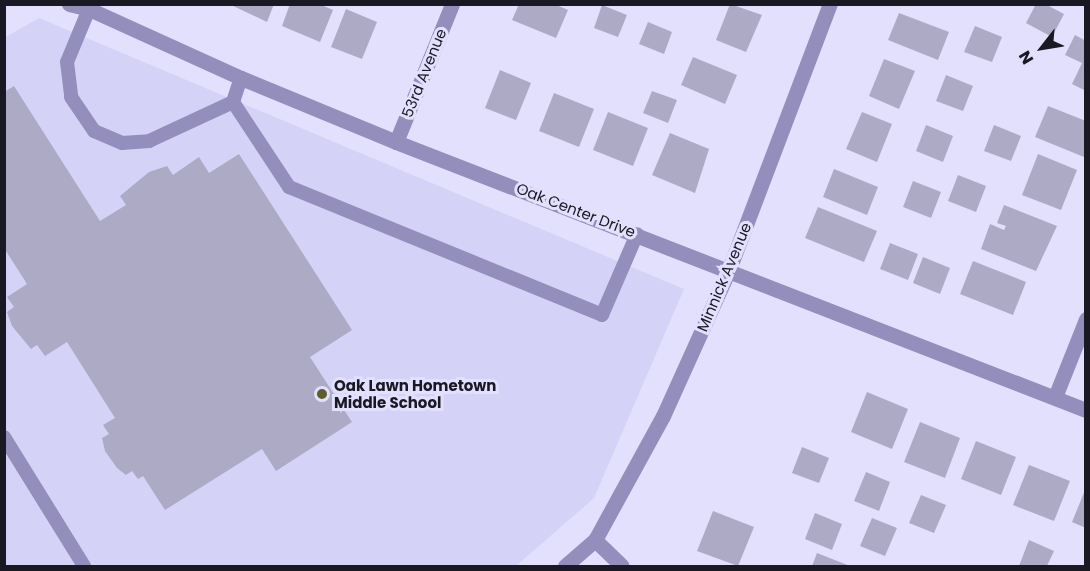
<!DOCTYPE html>
<style>
body{margin:0}
#map{position:relative;width:1090px;height:571px;overflow:hidden;background:#e2e0fd;font-family:Poppins,sans-serif}
div>[style]{position:absolute}
[style*='--x']{left:calc(var(--x)*1px);top:calc(var(--y)*1px);width:calc(var(--w)*1px);rotate:calc(var(--a)*1deg)}
.built>*{inset:0;background:#d5d2f7}
.building>*{inset:0;background:#adaac6}
.service>*{height:14px;margin:-7px;padding:0 7px;transform-origin:7px;border-radius:7px;background:#948ebd}
.minor>*{height:15px;margin:-7.5px;padding:0 7.5px;transform-origin:7.5px;border-radius:7.5px;background:#948ebd}
.dots>*{width:16px;height:16px;translate:-50% -50%;box-sizing:border-box;border:3px solid #e2e0fd;border-radius:50%}
span{translate:-50% -50%;white-space:nowrap;text-align:center;line-height:1.15;-webkit-text-stroke:6px #e2e0fd;paint-order:stroke}
.street-label{font-size:15px;color:#1a1823}
.poi-label{font-size:15px;color:#1a1823;font-weight:700}
.left{translate:0 -50%;text-align:left}
.frame{position:absolute;inset:0;border:6px solid #1a1823;pointer-events:none}
.north{position:absolute;left:1012px;top:18px;width:60px;height:60px;-webkit-text-stroke:4px #e2e0fd;paint-order:stroke;rotate:239deg;font-size:16px;font-weight:700;line-height:24px;text-align:center;color:#1a1823}
.north::after{content:'';display:block;margin:auto;width:21px;height:27px;background:#1a1823;clip-path:polygon(50% 0,100% 100%,50% 72%,0 100%)}
</style>
<div id="map">
<div class="built">
<div style="clip-path:polygon(39px 18px,684px 289px,594px 498px,516px 566px,5px 566px,4px 38px)"></div>
</div>
<div class="building">
<div style="clip-path:polygon(229px 4px,274px 4px,267px 22px)"></div>
<div style="clip-path:polygon(290px 4px,319px 4px,333px 10px,320px 42px,282px 26px)"></div>
<div style="clip-path:polygon(519px 4px,554px 4px,568px 10px,556px 38px,512px 20px)"></div>
<div style="clip-path:polygon(730px 4px,762px 15px,746px 52px,716px 40px)"></div>
<div style="clip-path:polygon(1036px 4px,1045px 4px,1064px 14px,1052px 37px,1026px 23px)"></div>
<div style="clip-path:polygon(602px 5px,627px 15px,618px 37px,594px 28px)"></div>
<div style="clip-path:polygon(346px 9px,377px 22px,362px 59px,331px 47px)"></div>
<div style="clip-path:polygon(899px 13px,949px 32px,938px 60px,888px 40px)"></div>
<div style="clip-path:polygon(648px 22px,672px 32px,664px 54px,639px 44px)"></div>
<div style="clip-path:polygon(975px 26px,1002px 37px,992px 62px,964px 52px)"></div>
<div style="clip-path:polygon(1075px 35px,1086px 41px,1086px 91px,1072px 84px,1082px 63px,1065px 55px)"></div>
<div style="clip-path:polygon(693px 57px,737px 75px,725px 104px,681px 85px)"></div>
<div style="clip-path:polygon(884px 59px,915px 71px,899px 109px,869px 96px)"></div>
<div style="clip-path:polygon(500px 70px,531px 83px,516px 120px,485px 108px)"></div>
<div style="clip-path:polygon(946px 75px,973px 86px,963px 111px,936px 101px)"></div>
<div style="clip-path:polygon(14px 86px,100px 221px,126px 205px,120px 196px,149px 172px,167px 166px,173px 175px,199px 157px,209px 173px,239px 154px,352px 330px,310px 357px,352px 422px,276px 471px,262px 449px,165px 510px,143px 476px,138px 479px,132px 471px,126px 475px,117px 468px,105px 451px,102px 438px,109px 434px,103px 425px,115px 418px,67px 342px,45px 356px,37px 345px,31px 349px,12px 326px,7px 312px,14px 307px,7px 297px,27px 284px,4px 248px,4px 92px)"></div>
<div style="clip-path:polygon(652px 91px,677px 100px,668px 123px,643px 113px)"></div>
<div style="clip-path:polygon(554px 93px,594px 109px,579px 147px,539px 131px)"></div>
<div style="clip-path:polygon(1048px 106px,1086px 121px,1084px 157px,1035px 137px)"></div>
<div style="clip-path:polygon(608px 112px,648px 128px,633px 166px,593px 150px)"></div>
<div style="clip-path:polygon(862px 112px,892px 124px,877px 162px,846px 149px)"></div>
<div style="clip-path:polygon(926px 125px,953px 136px,943px 162px,916px 151px)"></div>
<div style="clip-path:polygon(994px 125px,1021px 136px,1011px 161px,984px 151px)"></div>
<div style="clip-path:polygon(670px 133px,709px 149px,695px 193px,652px 175px)"></div>
<div style="clip-path:polygon(1038px 154px,1077px 170px,1061px 210px,1022px 195px)"></div>
<div style="clip-path:polygon(834px 169px,878px 187px,867px 215px,823px 197px)"></div>
<div style="clip-path:polygon(958px 175px,986px 186px,976px 212px,948px 201px)"></div>
<div style="clip-path:polygon(913px 181px,941px 192px,931px 218px,903px 207px)"></div>
<div style="clip-path:polygon(1004px 205px,1057px 226px,1036px 271px,981px 249px,990px 224px,1004px 230px,1006px 226px,997px 223px)"></div>
<div style="clip-path:polygon(818px 207px,877px 231px,864px 262px,805px 238px)"></div>
<div style="clip-path:polygon(890px 243px,918px 254px,908px 280px,880px 269px)"></div>
<div style="clip-path:polygon(923px 257px,950px 268px,940px 294px,913px 283px)"></div>
<div style="clip-path:polygon(973px 261px,1026px 282px,1013px 315px,960px 294px)"></div>
<div style="clip-path:polygon(867px 392px,908px 409px,892px 449px,851px 432px)"></div>
<div style="clip-path:polygon(920px 422px,960px 438px,945px 478px,904px 462px)"></div>
<div style="clip-path:polygon(976px 441px,1016px 457px,1001px 495px,961px 479px)"></div>
<div style="clip-path:polygon(802px 447px,829px 458px,819px 483px,792px 473px)"></div>
<div style="clip-path:polygon(1029px 465px,1070px 481px,1054px 521px,1013px 505px)"></div>
<div style="clip-path:polygon(866px 472px,890px 482px,879px 511px,854px 501px)"></div>
<div style="clip-path:polygon(1085px 490px,1086px 490px,1086px 528px,1072px 522px)"></div>
<div style="clip-path:polygon(921px 495px,946px 505px,934px 533px,909px 523px)"></div>
<div style="clip-path:polygon(713px 511px,754px 527px,738px 566px,697px 551px)"></div>
<div style="clip-path:polygon(815px 513px,842px 524px,832px 550px,805px 539px)"></div>
<div style="clip-path:polygon(872px 518px,897px 528px,885px 556px,860px 546px)"></div>
<div style="clip-path:polygon(1029px 540px,1054px 551px,1047px 566px,1019px 566px)"></div>
<div style="clip-path:polygon(817px 553px,850px 566px,812px 566px)"></div>
</div>
<div class="service">
<div style="--x:89;--y:9;--w:57;--a:112.5"></div>
<div style="--x:67;--y:62;--w:35;--a:83"></div>
<div style="--x:71;--y:97;--w:41;--a:55.9"></div>
<div style="--x:94;--y:131;--w:30;--a:23"></div>
<div style="--x:122;--y:143;--w:27;--a:-4"></div>
<div style="--x:149;--y:141;--w:93;--a:-24.9"></div>
<div style="--x:233;--y:102;--w:25;--a:-72"></div>
<div style="--x:233;--y:102;--w:102;--a:56.6"></div>
<div style="--x:289;--y:187;--w:338;--a:22.2"></div>
<div style="--x:602;--y:315;--w:88;--a:-66.6"></div>
<div style="--x:4;--y:437;--w:152;--a:58.2"></div>
</div>
<div class="minor">
<div style="--x:69;--y:4;--w:21;--a:14"></div>
<div style="--x:89;--y:9;--w:167;--a:24.4"></div>
<div style="--x:241;--y:78;--w:168;--a:22.4"></div>
<div style="--x:396;--y:142;--w:740;--a:21.23"></div>
<div style="--x:396;--y:142;--w:149;--a:-67.9"></div>
<div style="--x:1055;--y:397;--w:84;--a:-68.3"></div>
<div style="--x:595;--y:540;--w:37;--a:44"></div>
<div style="--x:565;--y:566;--w:40;--a:-41"></div>
<div style="--x:595;--y:540;--w:141;--a:-61.3"></div>
<div style="--x:663;--y:416;--w:158;--a:-65.7"></div>
<div style="--x:728;--y:272;--w:287;--a:-69.2"></div>
</div>
<div class="dots">
<div style="left:322px;top:394px;background:#5f5d2a"></div>
</div>
<div class="street-label">
<span style="left:424px;top:73px;rotate:-68deg">53rd Avenue</span>
<span style="left:576px;top:210px;rotate:21deg">Oak Center Drive</span>
<span style="left:724px;top:277px;rotate:-67deg">Minnick Avenue</span>
</div>
<div class="poi-label">
<span class="left" style="left:334px;top:394px">Oak Lawn Hometown<br>Middle School</span>
</div>
<div class="frame"></div>
<div class="north">N</div>
</div>
